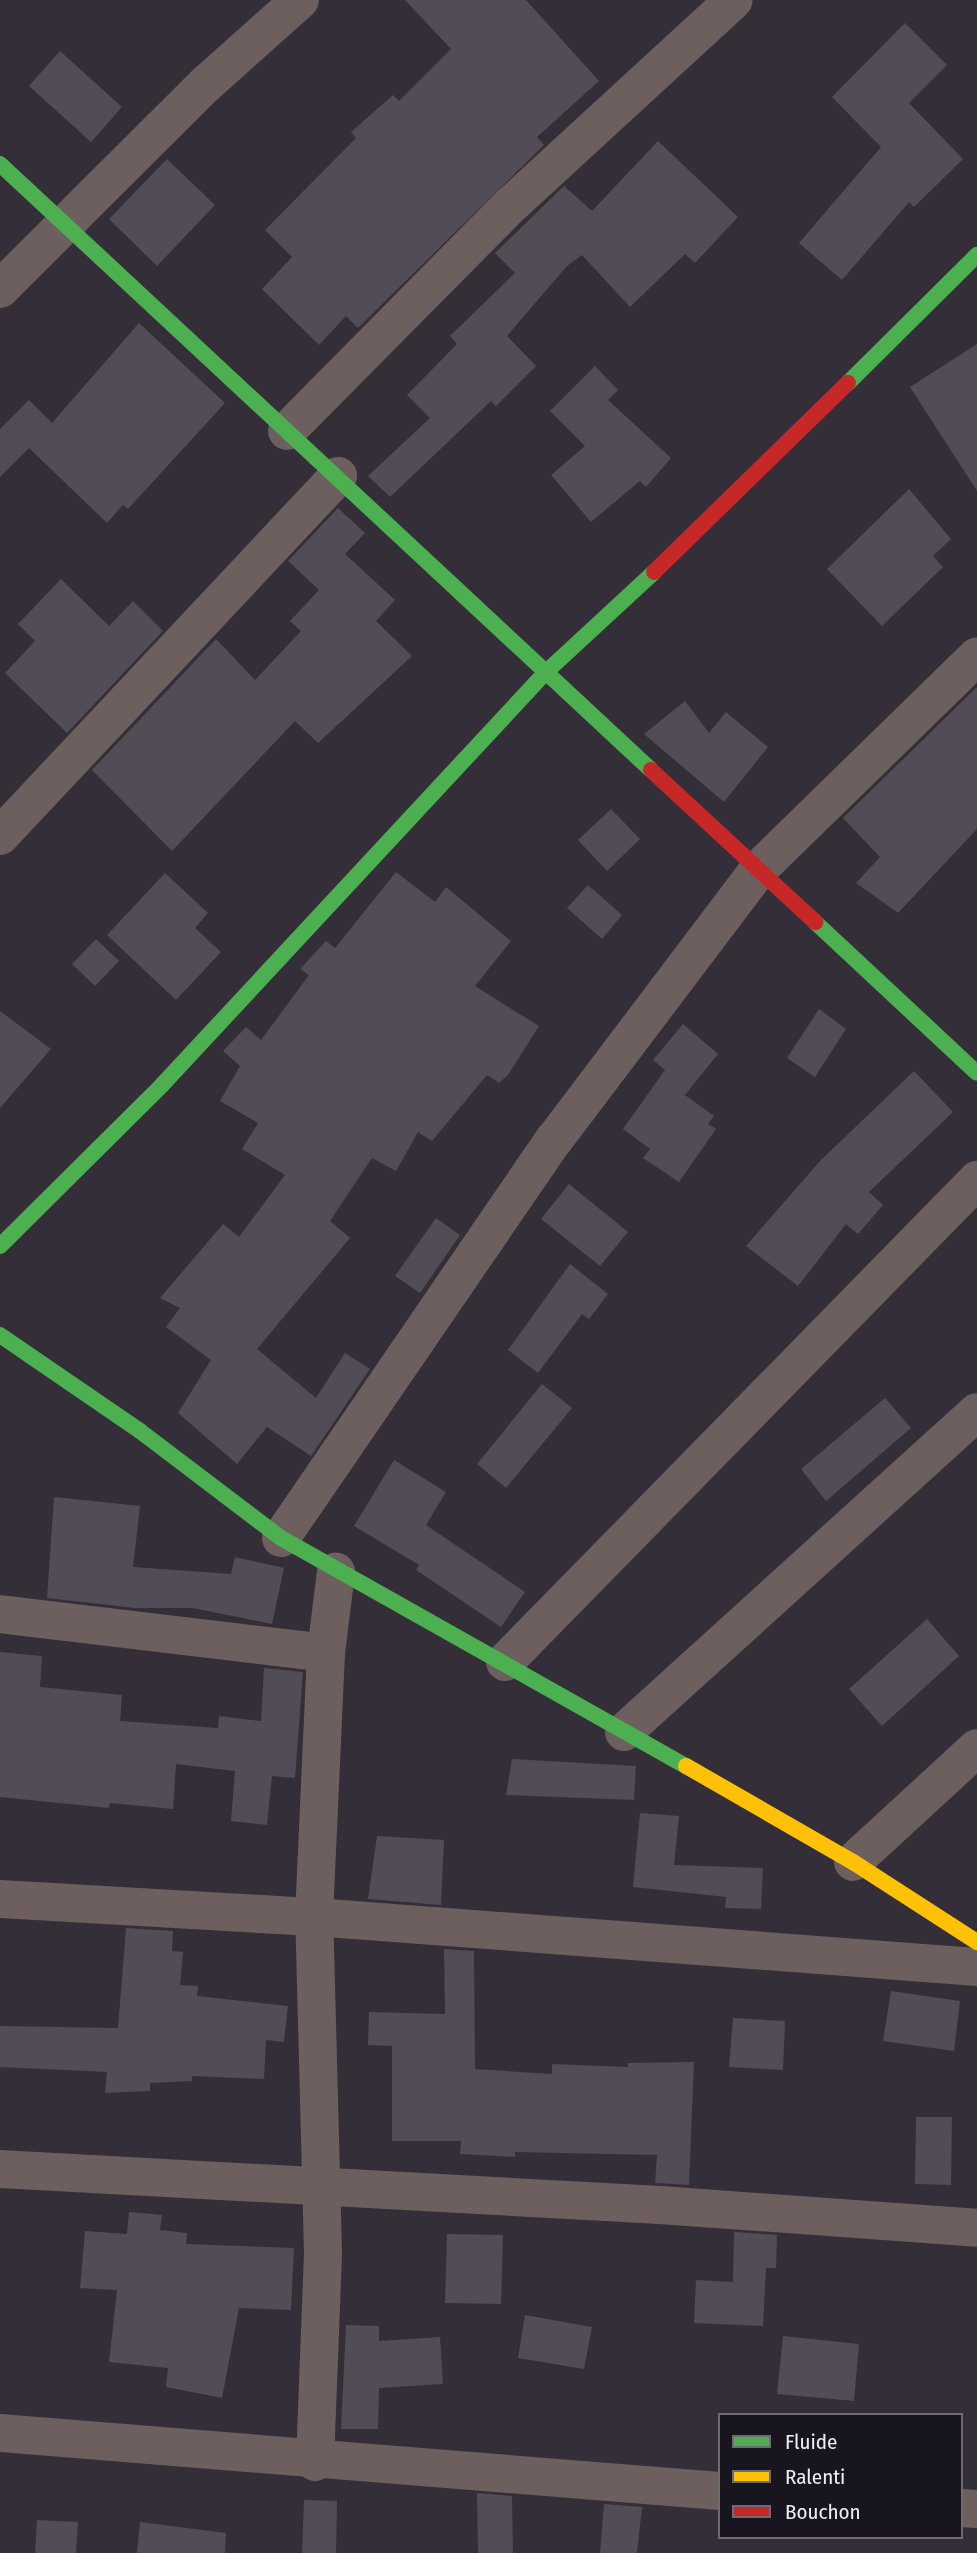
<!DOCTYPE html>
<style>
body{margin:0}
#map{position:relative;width:977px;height:2553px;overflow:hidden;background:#342e39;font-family:"Fira Sans Condensed",sans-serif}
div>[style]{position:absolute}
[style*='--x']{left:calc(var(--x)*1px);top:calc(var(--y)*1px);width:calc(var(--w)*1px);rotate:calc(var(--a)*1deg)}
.building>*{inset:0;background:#514c55}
.street>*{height:38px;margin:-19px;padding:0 19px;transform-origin:19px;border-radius:19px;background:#6c5f5e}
.fast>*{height:16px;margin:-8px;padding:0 8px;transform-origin:8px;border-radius:8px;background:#4caf50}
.slow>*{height:16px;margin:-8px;padding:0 8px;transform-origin:8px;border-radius:8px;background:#ffc107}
.jam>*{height:16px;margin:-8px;padding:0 8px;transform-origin:8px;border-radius:8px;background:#c62828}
span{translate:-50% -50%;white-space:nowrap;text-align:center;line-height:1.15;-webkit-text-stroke:7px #19151e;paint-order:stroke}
.legend{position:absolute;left:718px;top:2413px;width:245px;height:126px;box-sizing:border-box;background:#19151e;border:2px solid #6f6b75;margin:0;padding:9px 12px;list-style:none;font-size:21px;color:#f1ebf7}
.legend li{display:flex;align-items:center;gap:14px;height:35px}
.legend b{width:35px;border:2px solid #6f6b75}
</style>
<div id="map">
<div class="building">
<div style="clip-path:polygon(405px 0,526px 0,599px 81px,537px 137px,544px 145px,358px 328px,346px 316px,319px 345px,262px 289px,292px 257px,265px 230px,356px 138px,351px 132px,393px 95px,399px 101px,451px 49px)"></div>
<div style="clip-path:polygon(905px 23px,947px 65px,909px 103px,963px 159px,914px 207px,909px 202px,842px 280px,799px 243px,881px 147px,832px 97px)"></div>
<div style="clip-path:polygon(60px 51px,122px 107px,91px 142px,29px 86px)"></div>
<div style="clip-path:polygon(658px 141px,738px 217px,695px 263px,685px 254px,630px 307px,582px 255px,567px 266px,507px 336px,536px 366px,496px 406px,491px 401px,390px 497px,368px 476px,430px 418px,407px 395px,457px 344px,450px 336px,515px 273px,495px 253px,564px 186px,592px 211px)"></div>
<div style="clip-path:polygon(167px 159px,215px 205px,157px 266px,109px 219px)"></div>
<div style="clip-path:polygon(139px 323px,225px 403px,128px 509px,123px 505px,107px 523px,29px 448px,0 477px,0 429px,29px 400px,52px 423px)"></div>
<div style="clip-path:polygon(977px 344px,977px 491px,910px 387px)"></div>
<div style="clip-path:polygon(595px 366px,618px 390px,608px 400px,671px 458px,646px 487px,640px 481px,591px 522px,551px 475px,585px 446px,550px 411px)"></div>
<div style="clip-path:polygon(909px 489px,951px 539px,933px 556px,943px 567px,882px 626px,827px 569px)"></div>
<div style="clip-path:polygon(338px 508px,365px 533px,345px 554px,395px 600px,376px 621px,412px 656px,318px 743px,295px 721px,172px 851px,92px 770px,216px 639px,255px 680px,301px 631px,290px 621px,319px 590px,288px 561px)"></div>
<div style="clip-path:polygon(61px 579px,109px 626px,133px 601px,163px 631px,67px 733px,5px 673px,35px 641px,18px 624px)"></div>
<div style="clip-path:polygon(977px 687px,977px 829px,898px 913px,856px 883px,880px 857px,843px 818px)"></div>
<div style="clip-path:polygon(685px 701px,709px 733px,726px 712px,768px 747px,724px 802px,644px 734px)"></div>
<div style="clip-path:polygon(611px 809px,640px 839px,607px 871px,578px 840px)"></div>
<div style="clip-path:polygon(396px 872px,435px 902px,446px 887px,511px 941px,475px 986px,539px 1026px,508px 1075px,499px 1083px,487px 1075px,432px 1141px,418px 1132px,396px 1171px,372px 1158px,330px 1221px,350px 1238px,257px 1349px,316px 1398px,345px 1353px,370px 1369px,311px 1456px,267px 1427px,237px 1464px,178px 1413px,211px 1360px,166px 1327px,180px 1308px,160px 1298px,223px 1224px,239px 1237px,285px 1175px,242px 1149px,258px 1123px,220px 1101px,240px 1066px,223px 1051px,246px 1027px,261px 1040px,309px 975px,300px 969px,326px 941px,335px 948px)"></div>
<div style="clip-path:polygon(165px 873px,208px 913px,195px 928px,221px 952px,176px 1000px,107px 935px)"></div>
<div style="clip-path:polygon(588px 885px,622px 915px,602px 939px,567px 908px)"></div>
<div style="clip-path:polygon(96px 939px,119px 961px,95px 986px,72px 964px)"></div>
<div style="clip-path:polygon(819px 1009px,846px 1029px,815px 1077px,787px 1058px)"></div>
<div style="clip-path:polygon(0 1011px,51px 1049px,0 1108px)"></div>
<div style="clip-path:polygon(683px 1024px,718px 1054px,685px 1095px,714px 1116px,708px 1124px,716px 1129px,679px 1182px,643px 1158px,650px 1149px,623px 1129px,665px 1070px,653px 1060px)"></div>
<div style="clip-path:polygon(914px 1071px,953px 1112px,869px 1192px,883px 1205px,858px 1234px,846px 1224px,798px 1286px,746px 1246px,820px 1161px)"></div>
<div style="clip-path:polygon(569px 1184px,628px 1232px,600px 1266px,541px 1219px)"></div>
<div style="clip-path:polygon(436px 1218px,460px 1235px,420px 1293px,395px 1276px)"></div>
<div style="clip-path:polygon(570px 1264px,608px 1294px,589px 1319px,582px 1314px,538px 1373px,508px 1350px)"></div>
<div style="clip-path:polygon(542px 1384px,572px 1408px,506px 1488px,477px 1464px)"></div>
<div style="clip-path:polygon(885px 1398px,911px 1428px,826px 1501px,801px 1469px)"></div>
<div style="clip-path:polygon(394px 1460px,446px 1492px,426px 1525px,525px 1592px,501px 1627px,416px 1570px,419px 1565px,354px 1526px)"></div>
<div style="clip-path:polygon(54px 1497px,140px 1506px,133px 1567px,231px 1574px,235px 1557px,284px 1568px,272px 1624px,193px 1608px,135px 1608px,47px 1598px)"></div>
<div style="clip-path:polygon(927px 1619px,959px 1656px,882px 1726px,849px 1689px)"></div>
<div style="clip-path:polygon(0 1652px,42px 1656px,40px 1687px,122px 1695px,120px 1721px,218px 1728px,219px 1716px,261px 1721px,264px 1668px,303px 1672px,295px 1778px,272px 1776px,267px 1825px,231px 1821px,235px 1771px,176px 1764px,173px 1809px,110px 1803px,109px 1808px,0 1797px)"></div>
<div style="clip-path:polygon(512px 1759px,636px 1766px,634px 1800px,506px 1795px)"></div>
<div style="clip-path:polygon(640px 1813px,679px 1816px,674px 1865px,763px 1868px,761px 1909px,725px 1908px,726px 1897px,633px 1887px)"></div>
<div style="clip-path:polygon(377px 1836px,444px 1840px,441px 1905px,368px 1899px)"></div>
<div style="clip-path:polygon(126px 1928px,173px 1931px,172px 1951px,183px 1952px,180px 1985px,198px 1986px,197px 1996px,288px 2006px,284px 2042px,266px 2040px,264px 2079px,192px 2076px,192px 2081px,150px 2083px,150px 2091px,105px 2093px,107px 2072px,0 2067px,0 2026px,118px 2028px)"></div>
<div style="clip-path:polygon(444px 1949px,474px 1951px,475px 2069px,552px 2074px,552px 2064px,628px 2067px,628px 2063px,694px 2062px,689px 2185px,655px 2183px,657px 2155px,515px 2152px,515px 2157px,460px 2154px,461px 2141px,392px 2141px,392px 2046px,368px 2045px,369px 2012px,445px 2014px)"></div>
<div style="clip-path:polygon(891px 1991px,960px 2001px,954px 2051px,883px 2041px)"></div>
<div style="clip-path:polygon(733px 2018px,785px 2021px,783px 2070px,729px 2067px)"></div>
<div style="clip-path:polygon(916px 2117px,952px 2117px,951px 2185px,915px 2184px)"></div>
<div style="clip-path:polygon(129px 2212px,162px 2215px,160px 2230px,187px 2233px,186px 2244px,294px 2248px,291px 2310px,239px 2308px,222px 2398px,166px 2387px,168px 2368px,109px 2362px,117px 2290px,80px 2288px,85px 2231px,127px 2234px)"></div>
<div style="clip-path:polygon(734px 2232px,777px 2235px,776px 2268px,766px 2268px,763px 2326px,694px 2323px,696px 2280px,733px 2282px)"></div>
<div style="clip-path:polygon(447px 2234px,503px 2235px,501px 2304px,445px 2303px)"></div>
<div style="clip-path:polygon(525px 2315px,592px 2327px,584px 2369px,518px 2358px)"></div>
<div style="clip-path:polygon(346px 2325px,379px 2326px,379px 2341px,440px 2337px,443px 2384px,379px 2388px,378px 2429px,341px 2429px)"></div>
<div style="clip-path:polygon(783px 2336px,859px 2344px,854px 2401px,777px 2394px)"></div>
<div style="clip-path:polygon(477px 2493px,512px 2496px,513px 2553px,478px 2553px)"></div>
<div style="clip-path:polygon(304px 2500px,337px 2501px,336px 2553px,302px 2553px)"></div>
<div style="clip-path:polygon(604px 2504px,642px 2507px,637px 2553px,600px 2553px)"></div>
<div style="clip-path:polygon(37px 2520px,78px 2522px,76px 2553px,35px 2553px)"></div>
<div style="clip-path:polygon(140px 2522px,226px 2533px,225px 2553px,137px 2553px)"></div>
</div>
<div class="street">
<div style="--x:0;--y:289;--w:291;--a:-44.9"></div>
<div style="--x:206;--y:84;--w:126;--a:-41.8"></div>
<div style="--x:287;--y:431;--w:320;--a:-45.3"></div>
<div style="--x:512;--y:204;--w:301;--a:-42.6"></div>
<div style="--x:0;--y:836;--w:494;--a:-46.8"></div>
<div style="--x:281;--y:1538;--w:483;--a:-55.6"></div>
<div style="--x:554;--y:1140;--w:341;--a:-52.9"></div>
<div style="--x:760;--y:868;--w:303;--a:-44.3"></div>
<div style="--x:0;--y:1614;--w:328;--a:6.8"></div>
<div style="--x:505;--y:1662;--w:675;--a:-45.6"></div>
<div style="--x:624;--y:1732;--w:476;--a:-42.2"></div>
<div style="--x:853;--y:1862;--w:168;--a:-42.6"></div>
<div style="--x:0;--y:1899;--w:315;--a:3.3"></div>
<div style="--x:314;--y:1917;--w:665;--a:4.31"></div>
<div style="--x:0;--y:2169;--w:661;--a:3.12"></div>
<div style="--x:660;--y:2205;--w:318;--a:4.1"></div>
<div style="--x:0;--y:2433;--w:722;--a:4.61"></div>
<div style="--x:315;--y:2462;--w:210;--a:-87.8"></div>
<div style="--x:323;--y:2252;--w:335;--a:-91.5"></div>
<div style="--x:314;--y:1917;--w:264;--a:-87.4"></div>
<div style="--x:326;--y:1653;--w:82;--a:-83"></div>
<div style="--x:961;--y:2508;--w:16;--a:4"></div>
</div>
<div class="fast">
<div style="--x:0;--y:164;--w:889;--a:42.95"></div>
<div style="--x:848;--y:383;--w:182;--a:-44.8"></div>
<div style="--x:815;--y:922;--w:221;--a:43"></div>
<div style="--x:0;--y:1246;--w:228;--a:-44.8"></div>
<div style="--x:162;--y:1085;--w:563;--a:-47.09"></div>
<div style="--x:545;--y:673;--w:149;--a:-42.8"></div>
<div style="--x:0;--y:1335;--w:170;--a:34.4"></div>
<div style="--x:140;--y:1431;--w:177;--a:37.2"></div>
<div style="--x:281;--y:1538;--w:465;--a:29.4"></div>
</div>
<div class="slow">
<div style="--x:686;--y:1766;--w:193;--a:29.9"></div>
<div style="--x:853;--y:1862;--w:148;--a:32.8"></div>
</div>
<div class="jam">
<div style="--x:654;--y:572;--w:271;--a:-44.3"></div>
<div style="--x:651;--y:770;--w:224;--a:42.8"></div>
</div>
<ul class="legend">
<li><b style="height:9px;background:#4caf50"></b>Fluide</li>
<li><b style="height:9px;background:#ffc107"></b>Ralenti</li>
<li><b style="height:9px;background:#c62828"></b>Bouchon</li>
</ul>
</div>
